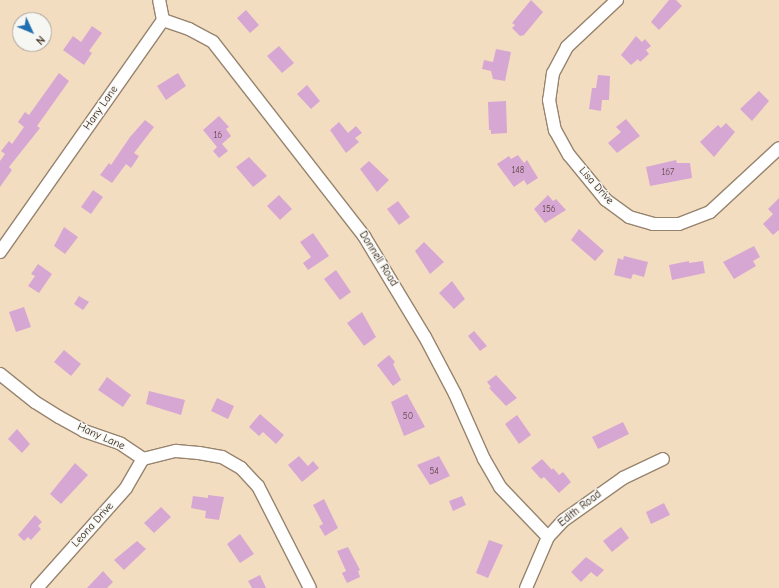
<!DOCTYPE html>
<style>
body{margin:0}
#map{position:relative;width:779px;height:588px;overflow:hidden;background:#f3ddc0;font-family:"Comic Neue",sans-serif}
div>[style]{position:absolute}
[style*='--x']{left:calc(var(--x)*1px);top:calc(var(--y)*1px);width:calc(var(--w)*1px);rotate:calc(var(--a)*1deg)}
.building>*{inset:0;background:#d7a7d3}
.roads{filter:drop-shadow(1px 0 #97846f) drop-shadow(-1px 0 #97846f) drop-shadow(0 1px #97846f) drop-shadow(0 -1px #97846f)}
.minor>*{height:12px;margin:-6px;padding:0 6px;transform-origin:6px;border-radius:6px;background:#fff}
span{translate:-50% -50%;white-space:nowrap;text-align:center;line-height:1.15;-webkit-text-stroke:3px #f6f6f2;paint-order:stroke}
.number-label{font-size:9px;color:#62494b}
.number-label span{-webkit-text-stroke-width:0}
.street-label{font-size:11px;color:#3b2a1e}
.north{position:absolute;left:12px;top:12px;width:40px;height:40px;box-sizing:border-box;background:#f6f6f2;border:1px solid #aba49d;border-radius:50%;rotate:134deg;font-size:11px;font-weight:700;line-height:16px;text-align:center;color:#3b2a1e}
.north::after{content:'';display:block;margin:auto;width:14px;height:18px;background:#1f6fb2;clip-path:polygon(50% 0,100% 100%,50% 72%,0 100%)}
</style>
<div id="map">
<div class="building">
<div style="clip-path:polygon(531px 0,543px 12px,524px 35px,520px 36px,512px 28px,515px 25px,512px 23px)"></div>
<div style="clip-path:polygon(669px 0,676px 0,682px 6px,659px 30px,651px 22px)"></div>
<div style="clip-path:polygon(246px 10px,259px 25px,250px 33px,237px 18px)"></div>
<div style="clip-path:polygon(92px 26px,102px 33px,89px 51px,92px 53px,84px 65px,63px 50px,73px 36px,81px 42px)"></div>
<div style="clip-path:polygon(636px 36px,642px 42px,645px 39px,651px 46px,646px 50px,649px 54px,640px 62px,638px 59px,631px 65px,621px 55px)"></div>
<div style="clip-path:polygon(279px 46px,294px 63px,282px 73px,267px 56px)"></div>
<div style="clip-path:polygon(496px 49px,511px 52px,505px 81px,493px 79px,491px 71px,482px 69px,484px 60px,493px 62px)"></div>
<div style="clip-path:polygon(59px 73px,69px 81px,37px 126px,40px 128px,9px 167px,12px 170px,0 187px,0 161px,5px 154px,1px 151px,9px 141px,12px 144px,24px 127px,18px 122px,25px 112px,29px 115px)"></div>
<div style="clip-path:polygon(178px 73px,186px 86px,166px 100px,157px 86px)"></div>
<div style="clip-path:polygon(598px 75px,610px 76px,609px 100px,602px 100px,601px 111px,589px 109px,592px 88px,596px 88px)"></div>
<div style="clip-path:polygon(307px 85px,320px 101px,311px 109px,297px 94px)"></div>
<div style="clip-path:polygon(759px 91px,769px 101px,752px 121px,740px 109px)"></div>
<div style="clip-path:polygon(506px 101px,507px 133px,491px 134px,491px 130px,489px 130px,488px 102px)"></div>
<div style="clip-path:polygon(219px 116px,229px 127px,226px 129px,231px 136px,222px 144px,228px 151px,219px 158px,213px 151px,217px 147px,203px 130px)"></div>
<div style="clip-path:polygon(626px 119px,640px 136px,617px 153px,608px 143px,621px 132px,616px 127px)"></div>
<div style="clip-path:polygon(145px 120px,154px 127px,134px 153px,139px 156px,131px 168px,126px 164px,112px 183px,100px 175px,109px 163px,111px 165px,130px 137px)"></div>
<div style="clip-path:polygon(339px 122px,348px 133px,356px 126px,362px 133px,355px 138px,359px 142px,346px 153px,330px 130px)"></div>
<div style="clip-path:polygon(726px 123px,735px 132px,714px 157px,700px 142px,718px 125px,721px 128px)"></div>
<div style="clip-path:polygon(518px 155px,524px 163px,527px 160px,538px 178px,527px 185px,524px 180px,514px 187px,497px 164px,509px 156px,511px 159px)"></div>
<div style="clip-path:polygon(249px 157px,267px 176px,253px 187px,236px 167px)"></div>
<div style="clip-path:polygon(676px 160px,677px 163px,690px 163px,692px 178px,650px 186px,646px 167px)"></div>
<div style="clip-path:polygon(369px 161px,389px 180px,377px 192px,360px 169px)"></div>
<div style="clip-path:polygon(93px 190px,103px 197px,91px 214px,81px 207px)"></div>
<div style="clip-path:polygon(279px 195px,292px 209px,280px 220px,267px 206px)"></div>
<div style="clip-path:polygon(548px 195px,553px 201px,556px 199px,566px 210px,545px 223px,534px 209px)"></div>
<div style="clip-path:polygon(779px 198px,779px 230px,773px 235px,763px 224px,773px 214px,768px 209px)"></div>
<div style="clip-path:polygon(398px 201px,410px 217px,399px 225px,387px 209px)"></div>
<div style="clip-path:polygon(64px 227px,78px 237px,65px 254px,54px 246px)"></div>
<div style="clip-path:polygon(579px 229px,604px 251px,595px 261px,571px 240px)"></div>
<div style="clip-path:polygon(313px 233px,329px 256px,308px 270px,303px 263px,311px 257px,300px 242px)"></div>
<div style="clip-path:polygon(424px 242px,444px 262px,430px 274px,415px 251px)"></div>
<div style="clip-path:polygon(754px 246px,760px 257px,753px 261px,756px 266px,734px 279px,723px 262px)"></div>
<div style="clip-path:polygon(624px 256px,648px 262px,644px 277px,633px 274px,631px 279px,614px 275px,618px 258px,623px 260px)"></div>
<div style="clip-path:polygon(689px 261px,689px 263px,703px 261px,705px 273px,672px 280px,669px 265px)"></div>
<div style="clip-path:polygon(38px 264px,52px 274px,39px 293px,28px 286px,35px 276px,31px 274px)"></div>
<div style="clip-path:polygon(336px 270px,351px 292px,340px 300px,324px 279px)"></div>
<div style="clip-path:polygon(452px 281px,465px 299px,454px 309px,439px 293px)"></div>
<div style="clip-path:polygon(79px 296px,89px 302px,83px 310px,74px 304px)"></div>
<div style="clip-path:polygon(24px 307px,31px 327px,16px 332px,9px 312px)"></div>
<div style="clip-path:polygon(362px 312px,376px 337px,364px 346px,347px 323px)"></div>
<div style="clip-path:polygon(474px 331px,487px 346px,480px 351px,468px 336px)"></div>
<div style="clip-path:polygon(64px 350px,81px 364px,71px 376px,54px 362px)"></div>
<div style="clip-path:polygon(389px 355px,395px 362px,393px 364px,401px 380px,393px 386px,377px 365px)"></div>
<div style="clip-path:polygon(496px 375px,517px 398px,506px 406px,489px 388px,491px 387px,487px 382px)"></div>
<div style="clip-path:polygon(107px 377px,131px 395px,123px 407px,98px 390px)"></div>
<div style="clip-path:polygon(149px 391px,185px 400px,181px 415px,146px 404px)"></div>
<div style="clip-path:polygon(407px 394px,425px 427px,404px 436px,391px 402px)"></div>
<div style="clip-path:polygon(217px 398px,234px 406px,228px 419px,211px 411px)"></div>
<div style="clip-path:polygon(260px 414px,284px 435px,276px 444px,263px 432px,259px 436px,249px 427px)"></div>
<div style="clip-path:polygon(517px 415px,531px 435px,519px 444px,505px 424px)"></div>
<div style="clip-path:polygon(623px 422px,629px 434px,598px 449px,592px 437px)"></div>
<div style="clip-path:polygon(17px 429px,30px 444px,22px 453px,8px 439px)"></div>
<div style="clip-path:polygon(299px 456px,308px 466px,313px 461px,319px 468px,302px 482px,288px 465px)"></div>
<div style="clip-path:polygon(439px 456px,450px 476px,430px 485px,417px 465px)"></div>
<div style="clip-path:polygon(542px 459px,552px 470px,553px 468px,559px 475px,563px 472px,571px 482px,559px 493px,544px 477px,541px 479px,531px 468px)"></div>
<div style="clip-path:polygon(75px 463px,88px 475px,61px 504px,50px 494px)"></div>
<div style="clip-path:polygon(208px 495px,224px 497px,219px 520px,205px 518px,206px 511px,191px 508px,193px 496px,208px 498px)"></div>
<div style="clip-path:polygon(462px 496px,466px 505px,453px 511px,449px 501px)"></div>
<div style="clip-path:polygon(324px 499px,338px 528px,325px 536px,319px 526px,323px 524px,313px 505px)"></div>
<div style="clip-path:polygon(664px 503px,670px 515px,651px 524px,646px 512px)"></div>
<div style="clip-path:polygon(161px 507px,171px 517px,154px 533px,144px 523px)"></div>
<div style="clip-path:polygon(35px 515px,42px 522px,38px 526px,41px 529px,31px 540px,28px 537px,24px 541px,18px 535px)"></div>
<div style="clip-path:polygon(621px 527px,629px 538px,612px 552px,603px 541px)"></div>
<div style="clip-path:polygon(240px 534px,254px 554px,240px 563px,227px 544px)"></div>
<div style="clip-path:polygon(489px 540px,503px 545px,488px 578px,476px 573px)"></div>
<div style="clip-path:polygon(137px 541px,146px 549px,124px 570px,114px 560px)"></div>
<div style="clip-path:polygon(348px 547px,360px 570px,358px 571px,360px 577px,347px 583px,342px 573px,346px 571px,337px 551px)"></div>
<div style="clip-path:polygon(586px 557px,604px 570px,597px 577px,591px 572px,581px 582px,571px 572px)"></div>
<div style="clip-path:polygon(103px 571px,113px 582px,107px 588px,87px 588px)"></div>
<div style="clip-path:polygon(260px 575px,266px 588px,252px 588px,248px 581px)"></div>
</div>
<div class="roads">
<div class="minor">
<div style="--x:617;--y:0;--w:69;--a:136.8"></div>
<div style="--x:567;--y:47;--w:30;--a:118"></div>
<div style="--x:553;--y:73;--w:27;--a:98"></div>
<div style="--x:549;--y:100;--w:31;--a:79"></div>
<div style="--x:555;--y:130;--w:29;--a:61"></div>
<div style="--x:569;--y:155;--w:58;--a:50.6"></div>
<div style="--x:606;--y:200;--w:29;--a:36"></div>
<div style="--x:629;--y:217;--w:25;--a:16"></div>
<div style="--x:653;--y:224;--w:26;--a:0"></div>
<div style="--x:679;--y:224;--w:33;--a:-21"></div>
<div style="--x:710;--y:212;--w:94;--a:-42.8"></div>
<div style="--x:163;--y:20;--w:28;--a:19"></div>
<div style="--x:189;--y:29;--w:27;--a:28"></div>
<div style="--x:213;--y:42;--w:246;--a:52.1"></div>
<div style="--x:364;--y:236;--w:118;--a:58.9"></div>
<div style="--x:425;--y:337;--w:64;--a:62.2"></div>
<div style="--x:455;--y:394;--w:71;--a:66"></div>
<div style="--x:484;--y:459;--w:32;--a:60"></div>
<div style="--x:500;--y:487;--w:69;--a:46.2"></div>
<div style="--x:0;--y:252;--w:284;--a:-54.9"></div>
<div style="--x:163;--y:20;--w:20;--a:-101"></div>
<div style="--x:0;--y:374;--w:45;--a:38.7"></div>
<div style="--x:35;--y:402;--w:28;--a:32"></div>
<div style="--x:59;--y:417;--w:29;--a:29"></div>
<div style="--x:84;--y:431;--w:39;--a:19"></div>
<div style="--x:121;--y:444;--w:27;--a:34"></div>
<div style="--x:143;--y:459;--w:34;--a:-14"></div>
<div style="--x:176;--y:451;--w:23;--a:5"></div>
<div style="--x:199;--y:453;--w:23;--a:10"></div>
<div style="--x:222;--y:457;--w:22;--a:30"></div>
<div style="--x:241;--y:468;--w:25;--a:47"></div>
<div style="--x:258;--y:486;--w:114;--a:63"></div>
<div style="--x:37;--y:588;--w:134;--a:-48.3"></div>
<div style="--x:126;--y:488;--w:34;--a:-60"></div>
<div style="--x:526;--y:588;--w:56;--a:-66.7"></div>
<div style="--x:548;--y:537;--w:23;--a:-47"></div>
<div style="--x:564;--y:520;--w:72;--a:-35.4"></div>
<div style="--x:623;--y:478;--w:44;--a:-25.4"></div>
</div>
</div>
<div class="number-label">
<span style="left:218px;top:135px">16</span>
<span style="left:518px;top:170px">148</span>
<span style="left:668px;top:172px">167</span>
<span style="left:549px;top:209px">156</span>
<span style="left:408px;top:416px">50</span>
<span style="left:434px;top:471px">54</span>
</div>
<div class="street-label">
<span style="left:101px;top:108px;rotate:-55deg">Hany Lane</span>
<span style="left:596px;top:186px;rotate:48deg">Lisa Drive</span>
<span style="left:378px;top:259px;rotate:58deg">Donnell Road</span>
<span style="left:101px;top:437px;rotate:24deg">Hany Lane</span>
<span style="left:580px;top:509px;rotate:-38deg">Edith Road</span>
<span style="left:93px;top:525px;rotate:-48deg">Leona Drive</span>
</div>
<div class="north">N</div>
</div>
